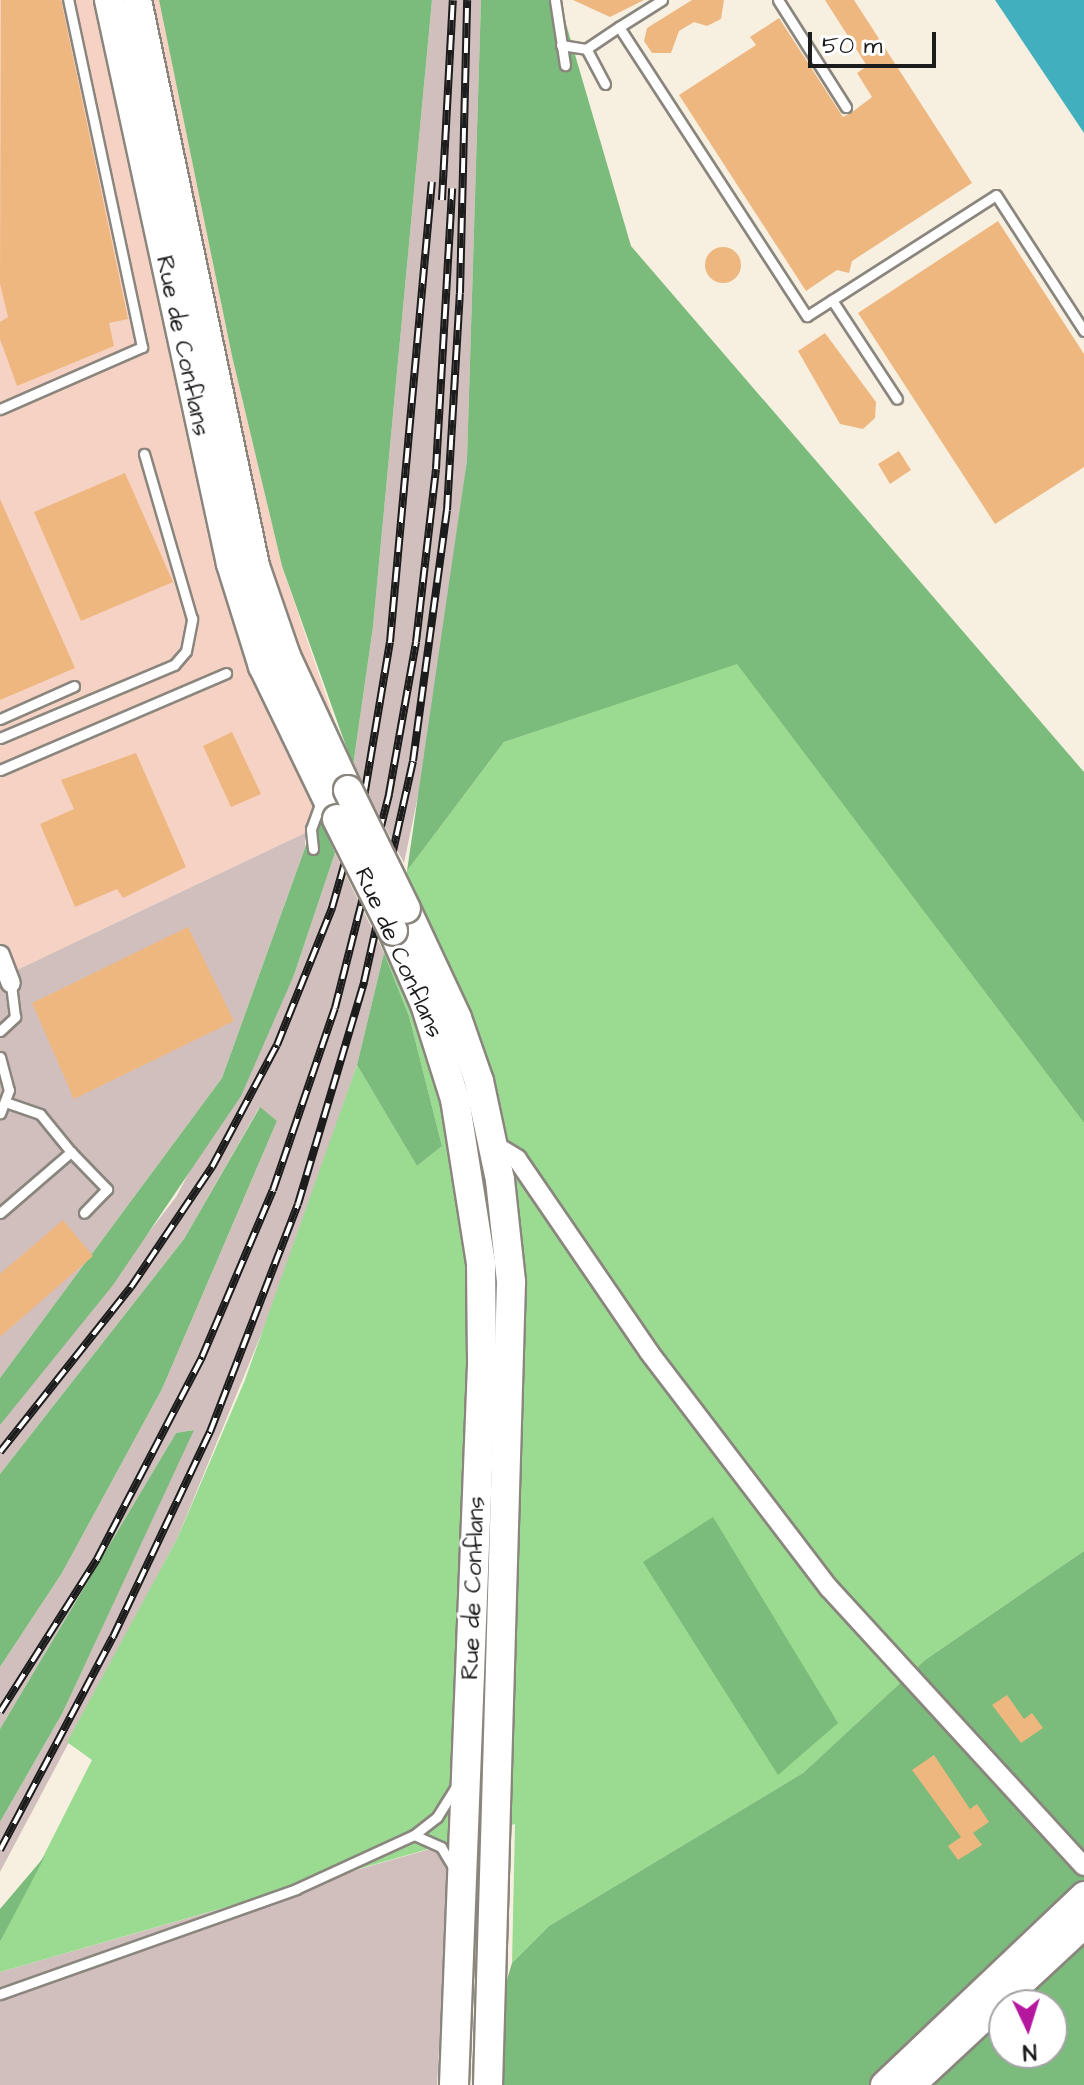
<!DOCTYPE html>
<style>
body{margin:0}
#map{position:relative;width:1084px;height:2085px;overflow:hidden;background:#f7f0e1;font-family:"Architects Daughter",sans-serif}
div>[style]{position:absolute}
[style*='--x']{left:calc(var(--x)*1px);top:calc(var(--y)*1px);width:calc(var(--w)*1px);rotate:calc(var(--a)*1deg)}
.built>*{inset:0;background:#f6d2c4}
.industrial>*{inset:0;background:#d1bfbe}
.green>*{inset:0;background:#9adb91}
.forest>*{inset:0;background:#7bbb7b}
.water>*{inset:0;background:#41afbe}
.building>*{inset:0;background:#efb780}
.round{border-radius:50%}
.roads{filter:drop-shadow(2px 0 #8a867e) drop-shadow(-2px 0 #8a867e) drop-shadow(0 2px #8a867e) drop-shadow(0 -2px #8a867e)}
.service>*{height:9px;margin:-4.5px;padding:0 4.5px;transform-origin:4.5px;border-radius:4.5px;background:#fff}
.minor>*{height:18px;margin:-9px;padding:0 9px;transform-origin:9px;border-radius:9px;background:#fff}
.secondary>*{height:26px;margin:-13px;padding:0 13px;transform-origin:13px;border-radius:13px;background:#fff}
.primary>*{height:28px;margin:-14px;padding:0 14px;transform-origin:14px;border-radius:14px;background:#fff}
.rail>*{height:8px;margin-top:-4px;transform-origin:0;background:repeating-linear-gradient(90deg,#fff 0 15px,#1c1c1c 0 30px);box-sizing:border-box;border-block:2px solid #1c1c1c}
.bridges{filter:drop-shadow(2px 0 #8a867e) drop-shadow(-2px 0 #8a867e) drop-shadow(0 2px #8a867e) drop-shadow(0 -2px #8a867e)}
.primary-bridge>*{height:28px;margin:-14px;padding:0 14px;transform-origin:14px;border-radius:14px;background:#fff}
span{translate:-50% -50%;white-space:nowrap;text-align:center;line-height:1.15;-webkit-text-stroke:6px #fff;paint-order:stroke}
.street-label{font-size:24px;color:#1c1c1c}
.north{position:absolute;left:988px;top:1989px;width:80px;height:80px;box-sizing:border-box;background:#fff;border:2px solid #a4a4a4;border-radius:50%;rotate:176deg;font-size:22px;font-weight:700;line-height:32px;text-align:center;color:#1c1c1c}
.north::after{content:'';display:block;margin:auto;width:28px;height:36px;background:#b5179e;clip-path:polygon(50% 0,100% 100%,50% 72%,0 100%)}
.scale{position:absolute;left:808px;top:32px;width:128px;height:36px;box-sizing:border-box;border:4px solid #1c1c1c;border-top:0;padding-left:10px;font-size:24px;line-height:28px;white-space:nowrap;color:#1c1c1c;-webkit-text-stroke:6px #fff;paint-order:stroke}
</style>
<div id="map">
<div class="built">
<div style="clip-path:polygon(0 0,159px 0,232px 356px,282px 566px,341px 740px,305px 833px,0 978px)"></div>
</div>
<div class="industrial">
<div style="clip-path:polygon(432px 0,481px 0,467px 460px,427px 753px,404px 863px,353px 766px,373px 627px)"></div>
<div style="clip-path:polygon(305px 833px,305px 848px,222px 1078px,0 1378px,0 978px)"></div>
<div style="clip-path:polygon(335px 853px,384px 953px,357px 1065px,286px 1274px,177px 1539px,0 1872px,0 1822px,63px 1712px,193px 1430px,176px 1433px,0 1729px,0 1667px,62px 1573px,162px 1389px,277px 1121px,259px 1108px,184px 1239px,0 1474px,0 1425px,176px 1197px,294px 975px)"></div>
<div style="clip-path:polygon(451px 1843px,437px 2085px,0 2085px,0 1972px)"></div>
</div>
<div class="green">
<div style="clip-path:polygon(737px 663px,1084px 1123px,1084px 1551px,925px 1660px,803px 1773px,549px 1926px,512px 1963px,515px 1824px,0 1972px,0 1942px,92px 1760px,67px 1742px,177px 1539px,245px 1380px,357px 1065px,417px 1166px,442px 1146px,409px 1016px,384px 953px,407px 871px,504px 742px)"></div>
</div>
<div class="forest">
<div style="clip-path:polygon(159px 0,432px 0,373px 627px,353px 766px,282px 566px,232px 356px)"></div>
<div style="clip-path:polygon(481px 0,559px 0,631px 246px,1084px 772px,1084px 1123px,737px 664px,504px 742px,407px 871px,467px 460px)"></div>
<div style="clip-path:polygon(315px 806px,335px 853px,294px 975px,241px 1096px,113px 1285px,0 1425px,0 1378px,222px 1078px,305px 848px)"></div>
<div style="clip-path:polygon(384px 953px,409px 1016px,442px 1146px,417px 1166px,357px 1065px)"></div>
<div style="clip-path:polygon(260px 1107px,277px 1121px,162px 1389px,62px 1573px,0 1667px,0 1474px,184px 1239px)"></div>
<div style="clip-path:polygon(194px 1430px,63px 1712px,0 1822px,0 1729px,176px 1433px)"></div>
<div style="clip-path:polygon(713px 1517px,838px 1723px,778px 1775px,643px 1562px)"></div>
<div style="clip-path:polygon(evenodd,1084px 1551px,1084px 2085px,496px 2085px,496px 2016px,512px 1963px,549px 1926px,803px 1773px,925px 1660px,1084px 1551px,1004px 2005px,1052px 2005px,1052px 2053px,1004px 2053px,1004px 2005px)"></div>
<div style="clip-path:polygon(45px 1856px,0 1942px,0 1909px)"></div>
</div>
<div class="water">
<div style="clip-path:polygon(995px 0,1084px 0,1084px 133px)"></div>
</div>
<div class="building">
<div style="clip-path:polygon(1px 0,61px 0,128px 319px,109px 323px,114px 346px,17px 386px,0 339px,0 322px,8px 317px,0 284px)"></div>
<div style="clip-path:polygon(573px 0,644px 0,610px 17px)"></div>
<div style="clip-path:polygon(692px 0,724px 0,721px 19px,707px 26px,694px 22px,679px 31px,671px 53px,652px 53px,644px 41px,647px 28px)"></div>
<div style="clip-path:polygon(825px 0,854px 0,972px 183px,852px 261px,849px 273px,837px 270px,806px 291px,679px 95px,756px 45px,750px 37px,779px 18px,843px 117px,851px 113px,872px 97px,857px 73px,867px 66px)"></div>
<div style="clip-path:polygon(998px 221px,1084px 354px,1084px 467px,995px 524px,858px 313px)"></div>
<div class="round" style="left:705px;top:247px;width:36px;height:36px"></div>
<div style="clip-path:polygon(825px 333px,876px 402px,875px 418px,863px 429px,840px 424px,798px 351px)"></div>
<div style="clip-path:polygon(899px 451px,911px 470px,890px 484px,878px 464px)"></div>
<div style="clip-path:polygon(125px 473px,173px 582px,81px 621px,34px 512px)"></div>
<div style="clip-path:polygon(0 499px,75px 668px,0 700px)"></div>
<div style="clip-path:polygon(232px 732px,261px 794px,231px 807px,203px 746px)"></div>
<div style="clip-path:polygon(136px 753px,186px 867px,123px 898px,117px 889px,75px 907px,40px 824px,74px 809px,61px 780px)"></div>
<div style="clip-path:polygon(188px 927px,234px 1021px,74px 1099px,32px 1003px)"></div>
<div style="clip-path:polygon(63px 1220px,93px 1256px,0 1337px,0 1274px)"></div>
<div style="clip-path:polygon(1007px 1695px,1024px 1719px,1032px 1713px,1043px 1728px,1021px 1743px,992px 1705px)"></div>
<div style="clip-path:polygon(934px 1755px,970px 1809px,977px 1804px,989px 1822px,973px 1833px,982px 1845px,958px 1860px,948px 1846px,961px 1837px,912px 1770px)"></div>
</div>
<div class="roads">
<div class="service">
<div style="--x:555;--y:0;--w:66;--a:81.3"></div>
<div style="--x:662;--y:0;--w:51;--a:147.9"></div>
<div style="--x:619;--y:27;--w:345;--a:57"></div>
<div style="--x:807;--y:316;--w:224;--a:-32.6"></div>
<div style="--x:996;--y:195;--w:162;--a:57.1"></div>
<div style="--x:778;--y:0;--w:127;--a:57.6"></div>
<div style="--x:561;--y:45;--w:25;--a:9"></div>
<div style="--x:605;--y:84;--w:40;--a:-118"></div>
<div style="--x:586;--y:49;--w:40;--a:-34"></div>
<div style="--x:832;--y:300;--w:118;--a:56.7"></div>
<div style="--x:0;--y:409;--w:155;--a:-23.6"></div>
<div style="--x:142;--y:347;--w:355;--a:-102"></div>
<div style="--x:0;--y:719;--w:81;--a:-24"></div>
<div style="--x:0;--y:738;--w:189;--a:-22.8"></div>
<div style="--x:174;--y:665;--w:18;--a:-49"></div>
<div style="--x:186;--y:651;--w:33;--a:-79"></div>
<div style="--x:192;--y:619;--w:172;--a:-106.2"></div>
<div style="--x:0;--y:770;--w:246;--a:-23.2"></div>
<div style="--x:313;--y:849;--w:20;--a:-96"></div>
<div style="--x:311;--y:829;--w:29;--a:-70"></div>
<div style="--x:0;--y:1031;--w:21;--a:-43"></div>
<div style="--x:15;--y:1017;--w:34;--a:-97"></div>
<div style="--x:0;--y:1057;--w:34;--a:75"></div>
<div style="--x:9;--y:1090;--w:25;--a:111"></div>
<div style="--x:71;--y:1152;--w:52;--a:45.8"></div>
<div style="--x:107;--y:1189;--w:33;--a:134"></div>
<div style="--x:0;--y:1213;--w:94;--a:-40.7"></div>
<div style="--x:71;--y:1152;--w:49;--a:-129.2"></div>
<div style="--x:40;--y:1114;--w:36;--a:-161"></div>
<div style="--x:414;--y:1835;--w:30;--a:24"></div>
<div style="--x:441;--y:1847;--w:23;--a:59"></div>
<div style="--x:0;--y:1994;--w:314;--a:-19.5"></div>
<div style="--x:296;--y:1889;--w:130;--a:-24.6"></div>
<div style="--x:414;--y:1835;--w:29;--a:-38"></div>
<div style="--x:437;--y:1817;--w:36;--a:-58"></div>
</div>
<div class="minor">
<div style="--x:0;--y:955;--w:30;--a:69"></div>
<div style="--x:494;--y:1145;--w:27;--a:31"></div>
<div style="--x:517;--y:1159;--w:234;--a:55.6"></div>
<div style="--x:649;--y:1352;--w:297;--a:52.7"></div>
<div style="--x:829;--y:1588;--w:377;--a:47.5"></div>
</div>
<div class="secondary">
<div style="--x:884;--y:2085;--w:276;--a:-43.5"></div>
<div style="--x:912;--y:2085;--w:235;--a:-42.9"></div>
</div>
<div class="primary">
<div style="--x:109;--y:0;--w:577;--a:77.79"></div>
<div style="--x:231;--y:564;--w:107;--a:72.6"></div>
<div style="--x:263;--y:666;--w:170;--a:64.2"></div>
<div style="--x:137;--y:0;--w:578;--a:78.22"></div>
<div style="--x:255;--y:566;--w:95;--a:71"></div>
<div style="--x:286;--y:656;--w:148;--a:65.2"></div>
<div style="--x:406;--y:909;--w:120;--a:64.9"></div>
<div style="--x:457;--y:1018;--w:67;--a:70.8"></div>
<div style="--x:479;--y:1081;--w:101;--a:78"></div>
<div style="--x:500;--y:1180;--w:103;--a:83.8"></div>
<div style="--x:511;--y:1282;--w:803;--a:91.64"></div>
<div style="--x:393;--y:931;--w:80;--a:66.3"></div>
<div style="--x:425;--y:1004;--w:100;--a:72.5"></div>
<div style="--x:455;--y:1099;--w:167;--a:81"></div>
<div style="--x:481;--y:1264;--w:101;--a:89.4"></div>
<div style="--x:482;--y:1365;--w:721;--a:92.23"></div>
</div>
</div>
<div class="rail">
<div style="--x:442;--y:200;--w:200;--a:-86.9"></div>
<div style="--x:0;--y:1452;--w:211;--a:-51.6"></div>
<div style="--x:131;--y:1287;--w:145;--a:-56"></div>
<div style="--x:212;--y:1167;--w:138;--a:-62"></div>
<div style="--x:277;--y:1045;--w:148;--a:-68.1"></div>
<div style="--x:332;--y:908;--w:122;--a:-74.2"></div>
<div style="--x:365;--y:791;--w:151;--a:-80.5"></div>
<div style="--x:390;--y:642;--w:462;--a:-84.8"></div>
<div style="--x:0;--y:1712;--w:181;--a:-57.6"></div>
<div style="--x:97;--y:1559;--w:228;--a:-62.5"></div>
<div style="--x:202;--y:1357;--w:181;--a:-67"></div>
<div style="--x:273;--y:1190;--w:192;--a:-71.2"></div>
<div style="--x:335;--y:1008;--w:221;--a:-75.8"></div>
<div style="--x:389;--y:794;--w:154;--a:-79.9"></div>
<div style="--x:416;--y:642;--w:174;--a:-83.4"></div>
<div style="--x:436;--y:469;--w:281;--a:-86.7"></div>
<div style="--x:0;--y:1850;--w:241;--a:-62.1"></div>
<div style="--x:113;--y:1637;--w:227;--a:-64.7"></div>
<div style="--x:210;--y:1432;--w:244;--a:-68.9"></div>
<div style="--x:298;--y:1204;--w:232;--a:-73.4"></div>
<div style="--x:364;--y:982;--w:226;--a:-77.5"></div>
<div style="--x:413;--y:761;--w:253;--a:-82.3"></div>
<div style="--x:447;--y:510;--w:217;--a:-86.6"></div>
<div style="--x:460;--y:293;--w:293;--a:-88.6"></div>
</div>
<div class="bridges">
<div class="primary-bridge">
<div style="--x:348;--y:790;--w:132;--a:64"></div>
<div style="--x:337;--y:819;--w:125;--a:63.4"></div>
</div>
</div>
<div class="street-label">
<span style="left:182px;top:346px;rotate:78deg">Rue de Conflans</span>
<span style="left:398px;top:953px;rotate:66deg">Rue de Conflans</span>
<span style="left:474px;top:1588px;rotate:-88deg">Rue de Conflans</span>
</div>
<div class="north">N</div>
<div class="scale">50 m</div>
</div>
